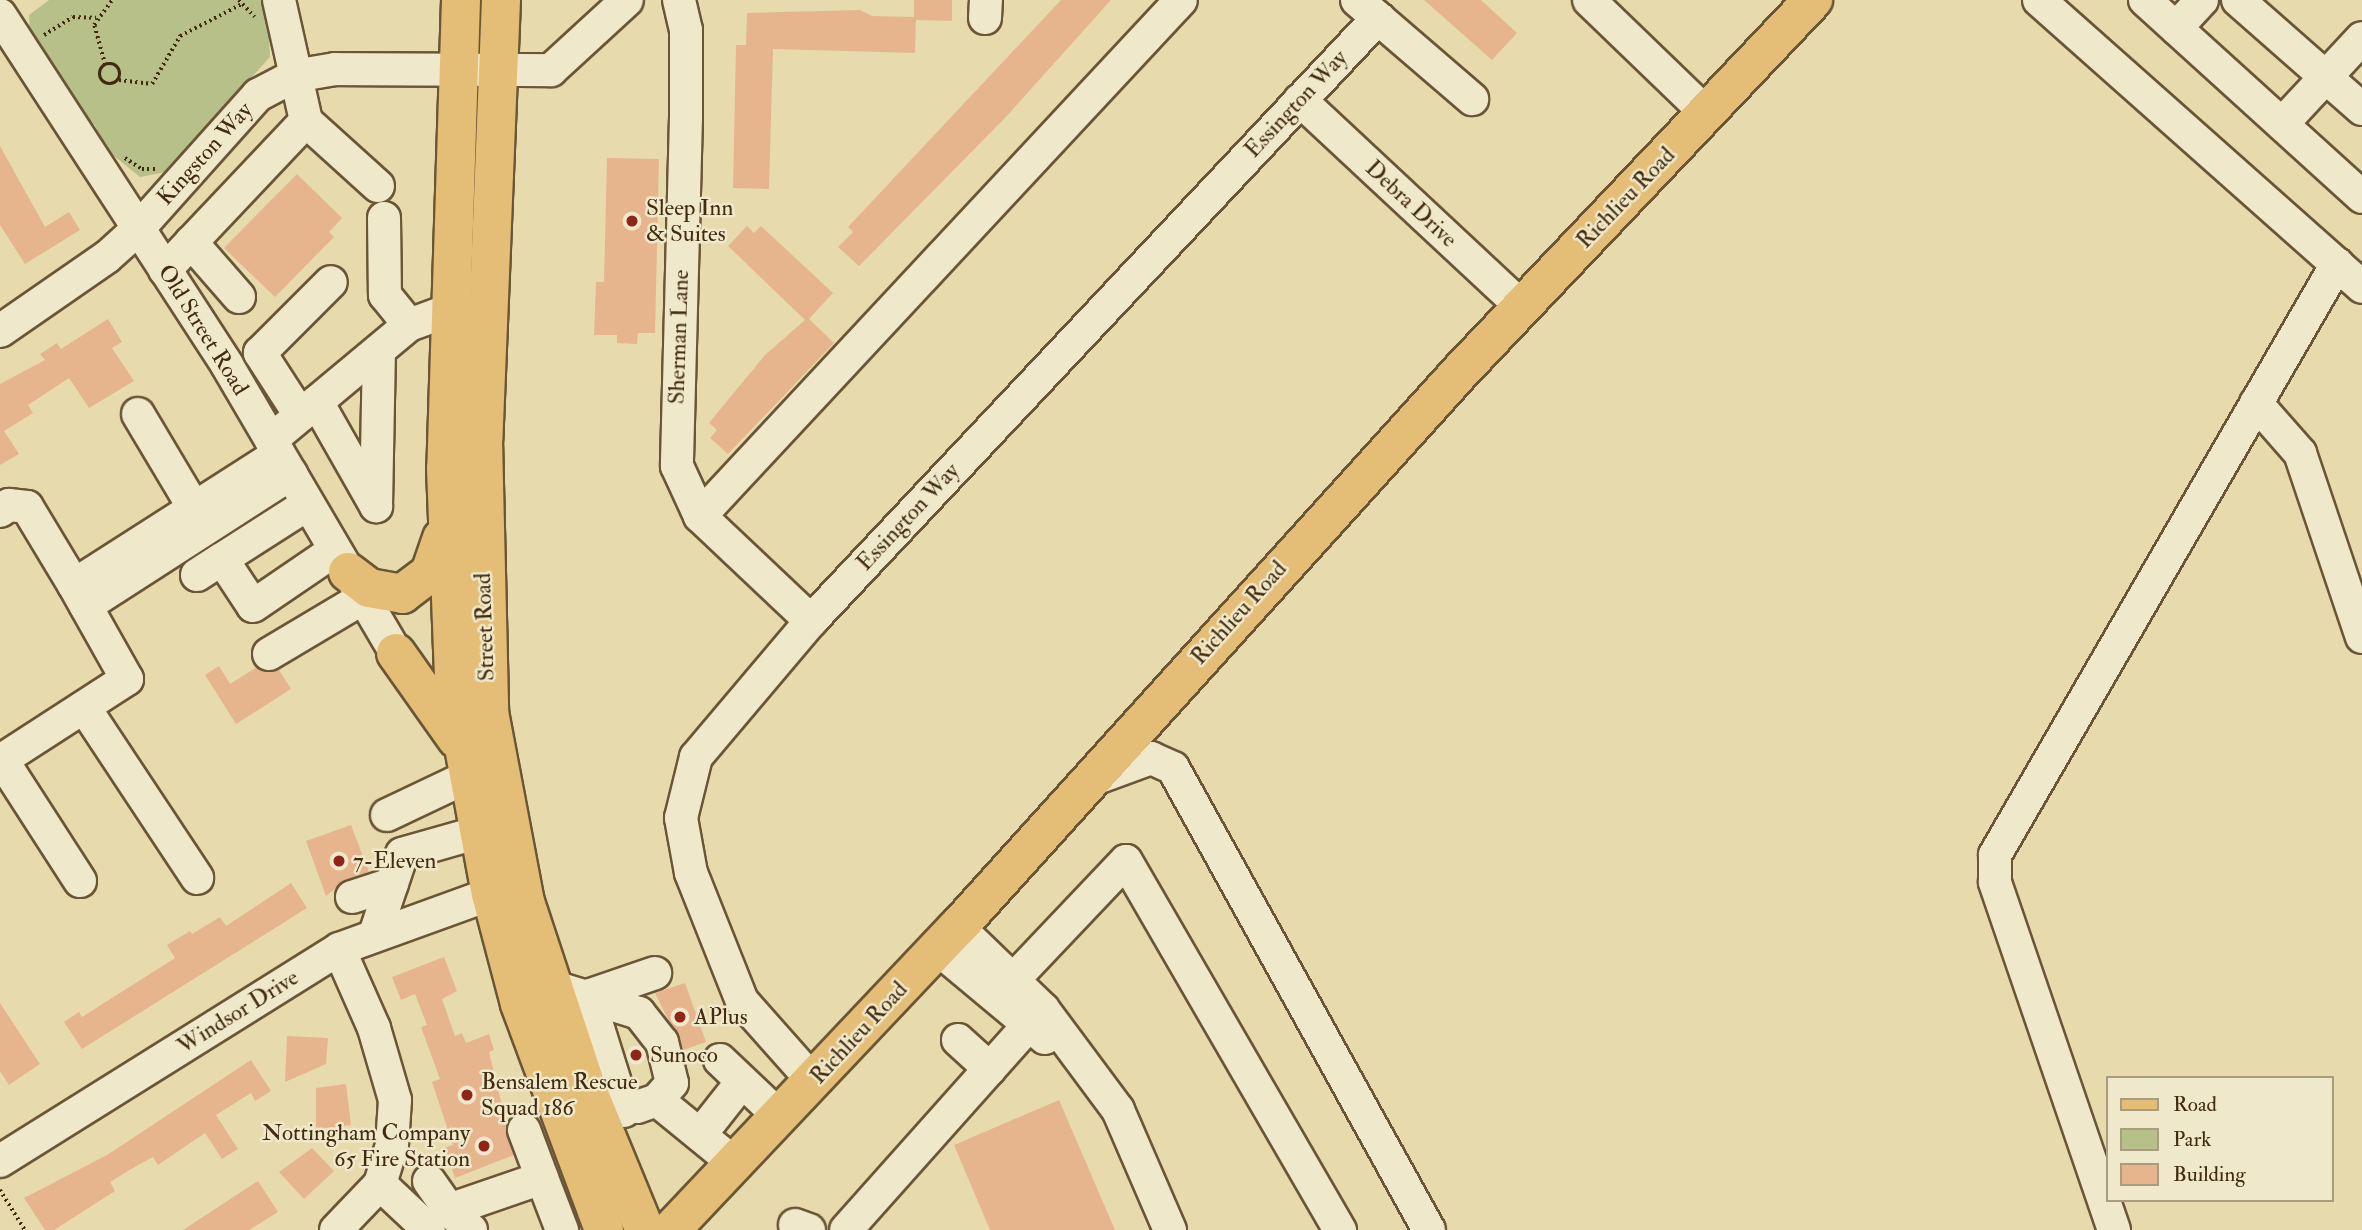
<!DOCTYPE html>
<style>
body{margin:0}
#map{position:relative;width:2362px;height:1230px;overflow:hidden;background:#e7dbae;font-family:"IM FELL Double Pica",serif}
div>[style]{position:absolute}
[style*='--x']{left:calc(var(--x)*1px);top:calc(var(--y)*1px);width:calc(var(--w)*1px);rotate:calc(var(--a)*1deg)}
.green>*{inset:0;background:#b7c089}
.building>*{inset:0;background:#e6b58e}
.path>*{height:3.5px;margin-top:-1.75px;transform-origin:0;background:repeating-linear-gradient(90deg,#412a0e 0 2px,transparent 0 5.5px)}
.path>.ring{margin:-1.75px;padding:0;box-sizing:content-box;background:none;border:3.5px solid #412a0e;border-radius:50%}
.roads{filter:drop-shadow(2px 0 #6a5636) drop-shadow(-2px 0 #6a5636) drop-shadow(0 2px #6a5636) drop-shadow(0 -2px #6a5636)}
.minor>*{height:32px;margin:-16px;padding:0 16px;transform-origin:16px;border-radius:16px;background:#efe8ca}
.major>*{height:38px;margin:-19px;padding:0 19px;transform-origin:19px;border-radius:19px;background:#e4be77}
.dots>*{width:19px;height:19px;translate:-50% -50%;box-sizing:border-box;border:4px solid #efe8ca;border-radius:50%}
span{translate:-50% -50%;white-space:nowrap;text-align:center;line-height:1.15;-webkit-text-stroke:5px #efe8ca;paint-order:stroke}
.street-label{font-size:23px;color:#412a0e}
.poi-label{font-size:23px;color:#412a0e}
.left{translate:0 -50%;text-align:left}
.right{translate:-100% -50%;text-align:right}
.legend{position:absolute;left:2106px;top:1076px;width:228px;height:126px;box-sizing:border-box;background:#efe8ca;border:2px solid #a99c7f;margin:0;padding:9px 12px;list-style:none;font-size:21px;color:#412a0e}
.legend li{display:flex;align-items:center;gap:14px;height:35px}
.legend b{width:35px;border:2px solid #a99c7f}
</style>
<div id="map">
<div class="green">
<div style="clip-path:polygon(49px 0,267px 0,270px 57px,166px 172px,140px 177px,103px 147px,95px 125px,83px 119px,30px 34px,29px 15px)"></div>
</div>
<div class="building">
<div style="clip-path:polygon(914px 0,952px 0,952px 21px,916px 20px,915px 53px,773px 49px,769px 189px,733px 188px,736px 45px,746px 45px,747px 13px,860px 10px,872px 16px,914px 17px)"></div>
<div style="clip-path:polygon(1061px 0,1111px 0,1005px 118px,859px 266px,838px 247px,853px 232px,848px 227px)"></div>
<div style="clip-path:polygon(1424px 0,1481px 0,1517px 33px,1492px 60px)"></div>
<div style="clip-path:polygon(0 146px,45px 227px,69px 212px,80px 230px,25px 264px,0 225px)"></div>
<div style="clip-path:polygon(607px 158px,659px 159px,655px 333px,638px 333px,637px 344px,617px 343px,617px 335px,594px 335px,596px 282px,604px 282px)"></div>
<div style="clip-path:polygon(297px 174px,342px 218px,329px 232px,334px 237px,275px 297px,224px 248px)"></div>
<div style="clip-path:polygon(747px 226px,754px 233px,761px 226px,833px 293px,809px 319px,834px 343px,728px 454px,710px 438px,717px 430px,709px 423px,765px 355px,805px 320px,728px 246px)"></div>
<div style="clip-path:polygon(108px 319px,122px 342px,112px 348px,134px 381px,89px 408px,69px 378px,28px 405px,33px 413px,4px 431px,19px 454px,0 465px,0 384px,45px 360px,40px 354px,57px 343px,61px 349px)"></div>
<div style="clip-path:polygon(219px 666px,230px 684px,257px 667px,279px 670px,291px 689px,236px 724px,205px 675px)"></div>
<div style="clip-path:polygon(351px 825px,369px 872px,346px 880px,326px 896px,306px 841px)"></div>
<div style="clip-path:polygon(291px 883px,307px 908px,82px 1049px,64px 1022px,79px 1012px,82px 1017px,175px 958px,167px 945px,190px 931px,192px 934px,220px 917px,226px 926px)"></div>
<div style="clip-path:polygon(444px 957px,457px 991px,442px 999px,455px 1036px,462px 1033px,466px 1043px,489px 1034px,494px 1050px,489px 1052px,514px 1155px,455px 1178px,445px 1148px,453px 1145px,432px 1082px,440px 1079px,421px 1027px,427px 1025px,415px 994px,401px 1000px,392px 977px)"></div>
<div style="clip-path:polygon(685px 983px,706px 1042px,683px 1050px,655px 993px)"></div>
<div style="clip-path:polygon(0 1003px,40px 1064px,9px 1085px,0 1071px)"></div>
<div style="clip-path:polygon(287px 1036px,328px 1038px,326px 1064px,285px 1082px)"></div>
<div style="clip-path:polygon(251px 1060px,271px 1091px,255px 1101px,251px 1093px,216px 1115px,238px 1149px,222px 1159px,205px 1133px,158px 1165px,153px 1157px,138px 1165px,110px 1182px,115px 1191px,54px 1230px,45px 1230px,24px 1198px,107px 1155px)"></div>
<div style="clip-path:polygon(346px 1084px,351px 1125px,316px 1129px,316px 1088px)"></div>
<div style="clip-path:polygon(1059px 1100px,1115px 1230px,990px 1230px,954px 1145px)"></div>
<div style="clip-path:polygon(312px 1148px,334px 1171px,304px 1199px,279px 1172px)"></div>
<div style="clip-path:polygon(258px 1181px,278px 1212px,249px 1230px,183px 1230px)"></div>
</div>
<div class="path">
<div style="--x:239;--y:0;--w:23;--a:47"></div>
<div style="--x:44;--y:35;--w:34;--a:-32"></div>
<div style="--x:73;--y:17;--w:23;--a:2"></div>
<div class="ring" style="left:100px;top:64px;width:16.5px;height:16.5px"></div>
<div style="--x:105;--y:65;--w:41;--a:-105.4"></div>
<div style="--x:94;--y:25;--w:31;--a:-54"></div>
<div style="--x:119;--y:80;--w:33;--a:7"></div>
<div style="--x:152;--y:84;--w:56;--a:-59.7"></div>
<div style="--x:180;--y:36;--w:68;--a:-27.3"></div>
<div style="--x:125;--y:158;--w:20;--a:33"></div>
<div style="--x:142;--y:169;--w:13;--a:0"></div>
<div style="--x:0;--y:1190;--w:47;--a:58"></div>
</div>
<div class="roads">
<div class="minor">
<div style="--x:279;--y:0;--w:124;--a:77.4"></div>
<div style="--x:306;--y:121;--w:97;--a:42.1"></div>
<div style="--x:679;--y:0;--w:31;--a:77"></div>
<div style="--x:686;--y:30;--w:87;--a:90"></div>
<div style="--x:686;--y:117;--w:349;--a:91.5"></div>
<div style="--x:677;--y:466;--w:55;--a:65.3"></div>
<div style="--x:700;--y:516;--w:153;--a:43.4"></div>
<div style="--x:1357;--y:0;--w:152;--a:40.7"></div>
<div style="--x:1589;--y:0;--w:163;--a:44"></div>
<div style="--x:2039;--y:0;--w:432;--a:41.6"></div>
<div style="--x:2145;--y:0;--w:293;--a:42.2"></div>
<div style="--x:2238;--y:0;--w:165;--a:41.3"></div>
<div style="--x:0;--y:15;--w:417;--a:57"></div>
<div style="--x:227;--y:365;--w:334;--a:59.6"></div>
<div style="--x:985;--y:18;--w:18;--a:-87"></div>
<div style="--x:2176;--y:28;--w:38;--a:-47"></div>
<div style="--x:1300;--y:100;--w:304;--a:43"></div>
<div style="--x:2282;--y:124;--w:117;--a:-47.1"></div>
<div style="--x:384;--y:218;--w:77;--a:89.3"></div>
<div style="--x:385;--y:295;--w:38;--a:51"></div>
<div style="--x:191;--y:242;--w:73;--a:48.9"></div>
<div style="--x:165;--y:270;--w:205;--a:-46.6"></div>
<div style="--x:0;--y:331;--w:130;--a:-34.7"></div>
<div style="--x:107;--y:257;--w:42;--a:-42.1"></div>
<div style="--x:138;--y:229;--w:180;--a:-48.2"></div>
<div style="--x:258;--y:95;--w:41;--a:-27.8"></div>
<div style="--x:294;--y:76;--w:42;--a:-9.7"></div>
<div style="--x:335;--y:69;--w:216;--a:0.3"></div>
<div style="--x:551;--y:70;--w:103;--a:-42.6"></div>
<div style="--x:317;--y:402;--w:120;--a:60.4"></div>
<div style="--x:376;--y:506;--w:155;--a:-88.9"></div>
<div style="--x:2256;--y:403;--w:67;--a:48.7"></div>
<div style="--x:2300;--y:453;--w:194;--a:71.4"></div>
<div style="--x:138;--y:414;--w:109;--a:59.2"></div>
<div style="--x:300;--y:415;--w:74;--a:-122.8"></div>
<div style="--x:260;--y:353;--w:100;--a:-45"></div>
<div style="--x:271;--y:440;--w:180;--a:-39.8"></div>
<div style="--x:409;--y:325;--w:44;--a:-20.1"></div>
<div style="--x:308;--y:504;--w:102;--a:147.4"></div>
<div style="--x:222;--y:559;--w:56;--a:56.6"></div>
<div style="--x:253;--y:606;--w:99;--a:-34.3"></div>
<div style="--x:0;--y:511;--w:11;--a:-34"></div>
<div style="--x:9;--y:505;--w:18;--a:6"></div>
<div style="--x:27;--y:507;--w:91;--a:58.9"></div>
<div style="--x:74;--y:585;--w:243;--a:-32.6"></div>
<div style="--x:700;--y:516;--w:705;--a:-47.01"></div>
<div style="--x:197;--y:575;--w:30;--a:-33"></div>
<div style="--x:74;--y:585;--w:108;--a:60.6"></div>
<div style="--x:127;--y:679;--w:149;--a:147.1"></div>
<div style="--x:2;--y:760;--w:144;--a:57.2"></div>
<div style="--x:86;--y:606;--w:244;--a:-32.8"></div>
<div style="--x:269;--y:654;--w:109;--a:-30.8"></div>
<div style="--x:84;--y:707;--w:205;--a:56.5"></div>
<div style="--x:1094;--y:779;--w:61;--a:-20.2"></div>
<div style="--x:1151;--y:758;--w:24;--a:24"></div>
<div style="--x:1173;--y:768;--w:528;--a:61.01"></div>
<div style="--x:387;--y:815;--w:91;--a:-25.4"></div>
<div style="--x:352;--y:897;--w:42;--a:-18"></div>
<div style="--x:958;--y:927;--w:118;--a:44"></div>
<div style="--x:1043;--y:1009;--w:126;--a:53.4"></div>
<div style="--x:1118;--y:1110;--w:131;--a:66.6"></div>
<div style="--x:375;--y:934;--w:84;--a:-71.4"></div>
<div style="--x:402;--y:854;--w:80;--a:-15.9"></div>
<div style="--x:938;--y:949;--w:139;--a:39.8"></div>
<div style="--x:1013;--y:980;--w:164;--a:-46.5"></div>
<div style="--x:1126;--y:861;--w:427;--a:59.9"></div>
<div style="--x:551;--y:986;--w:92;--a:17.1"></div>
<div style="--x:639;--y:1013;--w:37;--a:52"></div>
<div style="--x:662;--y:1042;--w:42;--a:76.3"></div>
<div style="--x:672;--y:1083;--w:23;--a:131"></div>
<div style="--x:958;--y:1040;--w:43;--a:42.2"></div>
<div style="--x:720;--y:1060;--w:83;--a:43.5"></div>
<div style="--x:813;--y:1081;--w:107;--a:-131.6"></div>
<div style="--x:742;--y:1001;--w:138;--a:-111.7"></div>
<div style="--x:691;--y:873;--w:56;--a:-100.3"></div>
<div style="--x:681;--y:818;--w:63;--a:-76.2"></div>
<div style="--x:696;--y:757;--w:178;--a:-49.8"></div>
<div style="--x:811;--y:621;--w:828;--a:-46.76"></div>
<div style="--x:637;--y:1107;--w:21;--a:-19"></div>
<div style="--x:657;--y:1100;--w:99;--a:39.3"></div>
<div style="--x:624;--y:1111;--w:121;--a:-107.4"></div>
<div style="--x:588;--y:996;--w:71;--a:-18.9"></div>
<div style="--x:524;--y:1130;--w:51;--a:69.4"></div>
<div style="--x:700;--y:1135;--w:66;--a:-51.7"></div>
<div style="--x:0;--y:1161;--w:400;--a:-32"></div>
<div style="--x:339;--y:949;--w:162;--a:-19.9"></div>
<div style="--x:429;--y:1181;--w:35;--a:55"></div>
<div style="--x:380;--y:1184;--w:67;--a:43.2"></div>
<div style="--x:795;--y:1225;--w:15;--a:20"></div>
<div style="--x:336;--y:1230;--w:64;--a:-46.3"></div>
<div style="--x:380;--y:1184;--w:41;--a:-72.9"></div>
<div style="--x:392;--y:1145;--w:45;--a:-86.2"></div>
<div style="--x:395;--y:1100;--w:75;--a:-106.3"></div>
<div style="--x:374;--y:1028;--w:86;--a:-113.9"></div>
<div style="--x:471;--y:1230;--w:30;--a:-138"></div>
<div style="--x:449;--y:1210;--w:98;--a:-19"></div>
<div style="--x:542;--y:1178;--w:56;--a:69"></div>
<div style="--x:846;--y:1230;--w:296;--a:-48.3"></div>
<div style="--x:2114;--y:1230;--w:368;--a:-108.9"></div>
<div style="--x:1995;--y:882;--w:27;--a:-90"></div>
<div style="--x:1995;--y:855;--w:683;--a:-59.94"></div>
</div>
<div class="major">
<div style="--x:461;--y:0;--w:468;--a:91.8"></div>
<div style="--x:446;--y:468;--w:230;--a:87.8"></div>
<div style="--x:455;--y:698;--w:199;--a:79.6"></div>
<div style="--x:491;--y:894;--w:114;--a:75.2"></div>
<div style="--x:520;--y:1004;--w:241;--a:69.6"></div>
<div style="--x:501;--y:0;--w:439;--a:92.3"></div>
<div style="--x:483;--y:439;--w:273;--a:88.7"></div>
<div style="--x:489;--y:712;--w:193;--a:79.3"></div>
<div style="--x:525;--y:902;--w:200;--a:71.7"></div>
<div style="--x:588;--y:1092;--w:149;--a:67.6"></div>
<div style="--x:348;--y:572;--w:26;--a:37"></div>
<div style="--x:369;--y:588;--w:34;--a:10"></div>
<div style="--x:402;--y:594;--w:35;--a:-37"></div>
<div style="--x:430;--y:573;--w:37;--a:-71"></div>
<div style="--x:396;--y:653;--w:105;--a:54.7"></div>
<div style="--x:671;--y:1230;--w:417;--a:-46.6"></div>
<div style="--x:958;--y:927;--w:748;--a:-47.87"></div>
<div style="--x:1460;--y:372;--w:513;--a:-46.5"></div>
</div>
</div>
<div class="dots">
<div style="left:632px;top:221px;background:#8f2418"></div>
<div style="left:339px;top:861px;background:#8f2418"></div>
<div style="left:680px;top:1017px;background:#8f2418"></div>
<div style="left:636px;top:1055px;background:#8f2418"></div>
<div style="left:467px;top:1095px;background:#8f2418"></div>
<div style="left:484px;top:1146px;background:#8f2418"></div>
</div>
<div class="street-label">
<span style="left:1296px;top:104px;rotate:-47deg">Essington Way</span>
<span style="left:205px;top:154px;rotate:-48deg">Kingston Way</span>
<span style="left:1626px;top:198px;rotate:-46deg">Richlieu Road</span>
<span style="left:1411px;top:204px;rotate:43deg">Debra Drive</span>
<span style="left:203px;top:330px;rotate:58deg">Old Street Road</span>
<span style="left:679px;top:337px;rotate:-88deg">Sherman Lane</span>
<span style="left:908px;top:517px;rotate:-47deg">Essington Way</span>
<span style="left:1239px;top:613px;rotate:-48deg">Richlieu Road</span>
<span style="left:485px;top:627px;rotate:-92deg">Street Road</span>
<span style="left:238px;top:1012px;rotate:-32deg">Windsor Drive</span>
<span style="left:859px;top:1033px;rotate:-47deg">Richlieu Road</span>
</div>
<div class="poi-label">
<span class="left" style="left:646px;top:221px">Sleep Inn<br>&amp; Suites</span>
<span class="left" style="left:353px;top:861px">7-Eleven</span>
<span class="left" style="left:694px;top:1017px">APlus</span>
<span class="left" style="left:650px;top:1055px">Sunoco</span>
<span class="left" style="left:481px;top:1095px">Bensalem Rescue<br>Squad 186</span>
<span class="right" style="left:470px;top:1146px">Nottingham Company<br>65 Fire Station</span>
</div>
<ul class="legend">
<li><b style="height:9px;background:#e4be77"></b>Road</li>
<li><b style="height:19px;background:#b7c089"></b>Park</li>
<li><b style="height:19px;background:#e6b58e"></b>Building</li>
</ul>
</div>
